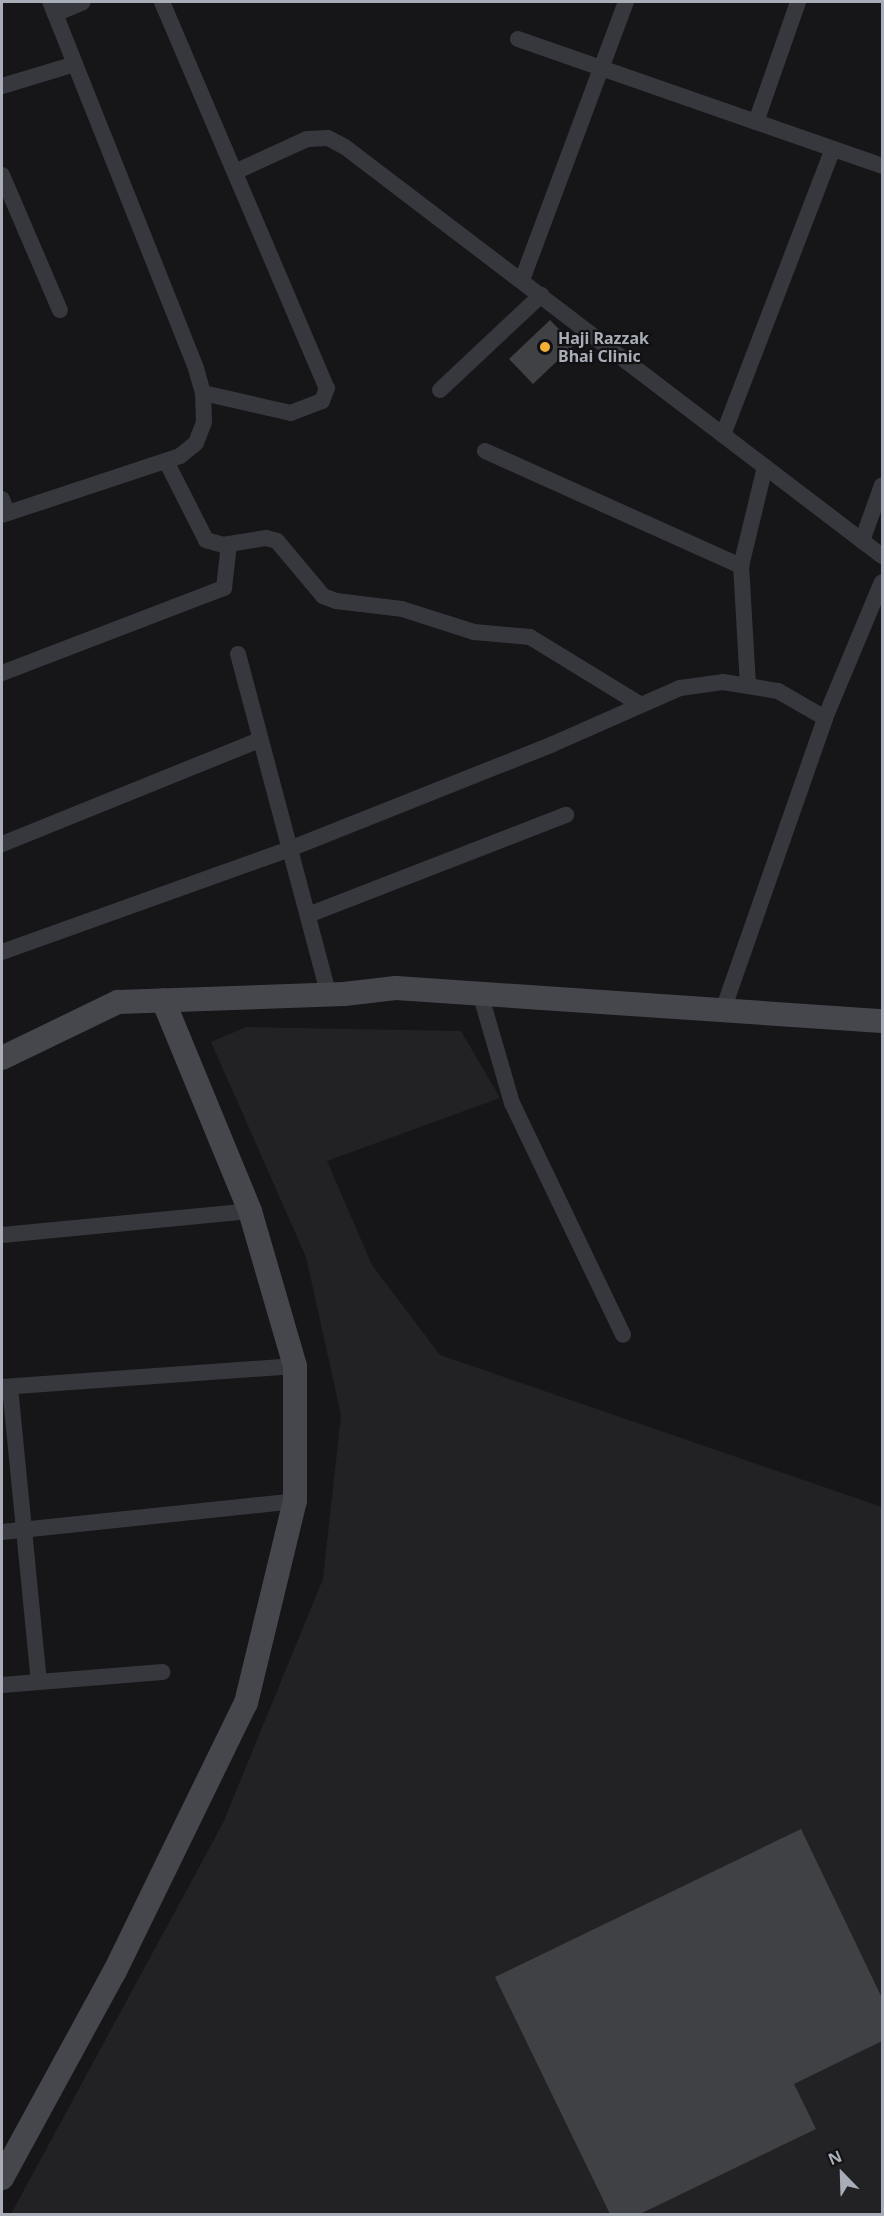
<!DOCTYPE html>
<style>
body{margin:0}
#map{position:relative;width:884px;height:2216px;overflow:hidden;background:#161618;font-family:"Noto Sans",sans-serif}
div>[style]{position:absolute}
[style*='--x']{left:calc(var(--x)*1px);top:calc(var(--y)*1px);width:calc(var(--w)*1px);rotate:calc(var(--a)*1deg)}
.built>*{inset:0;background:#222225}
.building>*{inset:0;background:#404145}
.street>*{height:16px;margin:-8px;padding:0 8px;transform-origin:8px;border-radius:8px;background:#37383d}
.secondary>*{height:24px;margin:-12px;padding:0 12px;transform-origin:12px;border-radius:12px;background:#45474d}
.dots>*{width:16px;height:16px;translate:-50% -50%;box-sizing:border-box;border:3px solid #111113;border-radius:50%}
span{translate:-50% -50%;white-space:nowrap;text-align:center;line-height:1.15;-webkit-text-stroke:4.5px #111113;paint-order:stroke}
.poi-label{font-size:16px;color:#a8adb8;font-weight:700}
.left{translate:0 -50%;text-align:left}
.frame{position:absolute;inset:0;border:3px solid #a8adb8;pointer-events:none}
.north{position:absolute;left:812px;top:2144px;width:60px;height:60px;-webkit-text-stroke:4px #111113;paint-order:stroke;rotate:337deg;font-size:16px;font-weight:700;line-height:24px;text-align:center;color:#a8adb8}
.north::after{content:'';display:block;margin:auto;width:21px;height:27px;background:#a8adb8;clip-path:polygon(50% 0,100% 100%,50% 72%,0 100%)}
</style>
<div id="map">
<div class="built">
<div style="clip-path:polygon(246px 1027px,461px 1031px,500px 1098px,327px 1161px,372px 1265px,440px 1355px,882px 1507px,882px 2214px,11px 2214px,223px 1823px,323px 1579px,341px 1415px,306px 1257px,211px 1042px)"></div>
</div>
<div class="building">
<div style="clip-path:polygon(550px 320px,574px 345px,533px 384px,509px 359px)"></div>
<div style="clip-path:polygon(801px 1829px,882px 1998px,882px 2041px,794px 2084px,816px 2129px,640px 2214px,610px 2214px,495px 1977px)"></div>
</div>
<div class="street">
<div style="--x:162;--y:2;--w:420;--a:66.9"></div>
<div style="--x:327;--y:388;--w:14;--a:111"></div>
<div style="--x:322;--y:401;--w:33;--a:159"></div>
<div style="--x:291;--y:413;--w:90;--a:-167.2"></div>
<div style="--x:55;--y:14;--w:30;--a:-23"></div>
<div style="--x:518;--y:39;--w:386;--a:19.2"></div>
<div style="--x:2;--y:86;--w:76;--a:-16.8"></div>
<div style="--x:756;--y:122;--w:127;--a:-70.7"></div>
<div style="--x:235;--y:172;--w:79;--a:-24.6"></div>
<div style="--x:307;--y:139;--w:21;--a:-3"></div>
<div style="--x:328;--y:138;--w:19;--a:28"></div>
<div style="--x:345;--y:147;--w:675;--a:37.29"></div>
<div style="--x:2;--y:175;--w:147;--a:66.8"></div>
<div style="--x:522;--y:280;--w:297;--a:-69.5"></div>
<div style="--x:440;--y:390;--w:139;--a:-43.2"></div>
<div style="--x:723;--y:435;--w:306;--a:-69"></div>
<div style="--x:485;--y:451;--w:281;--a:24.2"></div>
<div style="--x:166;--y:461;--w:89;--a:63.1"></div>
<div style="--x:206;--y:540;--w:18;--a:16"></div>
<div style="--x:223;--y:545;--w:44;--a:-9.2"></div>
<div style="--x:266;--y:538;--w:11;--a:15"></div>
<div style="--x:277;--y:541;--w:72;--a:50.1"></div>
<div style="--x:323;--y:596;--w:14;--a:21"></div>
<div style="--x:336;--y:601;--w:66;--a:6.9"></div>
<div style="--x:402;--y:609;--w:76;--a:17.7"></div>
<div style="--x:474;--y:632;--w:56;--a:5.1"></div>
<div style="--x:530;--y:637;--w:130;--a:31.5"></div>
<div style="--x:2;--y:499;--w:15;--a:70"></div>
<div style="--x:2;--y:515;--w:188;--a:-18.3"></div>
<div style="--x:180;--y:456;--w:21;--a:-39"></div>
<div style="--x:196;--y:443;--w:22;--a:-69"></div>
<div style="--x:204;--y:422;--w:29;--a:-92"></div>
<div style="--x:203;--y:393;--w:26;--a:-106"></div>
<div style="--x:196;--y:368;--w:394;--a:-111.7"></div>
<div style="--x:862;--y:541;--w:59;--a:-70.3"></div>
<div style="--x:238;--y:654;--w:350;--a:75.1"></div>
<div style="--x:2;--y:673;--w:238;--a:-21"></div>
<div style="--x:224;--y:588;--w:44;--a:-83.5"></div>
<div style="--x:748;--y:686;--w:120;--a:-93.3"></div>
<div style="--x:741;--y:566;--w:102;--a:-76.4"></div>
<div style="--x:2;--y:844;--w:278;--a:-22"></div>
<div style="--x:308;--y:915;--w:277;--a:-21.2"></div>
<div style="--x:2;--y:952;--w:303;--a:-19.7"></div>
<div style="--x:287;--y:850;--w:286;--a:-21.7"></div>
<div style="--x:553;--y:744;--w:139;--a:-23.8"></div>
<div style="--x:680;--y:688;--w:43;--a:-7.9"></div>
<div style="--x:723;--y:682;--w:56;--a:9.3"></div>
<div style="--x:778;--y:691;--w:54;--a:29.9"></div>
<div style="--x:480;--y:993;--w:115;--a:73.8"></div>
<div style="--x:512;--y:1103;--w:257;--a:64.4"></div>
<div style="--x:723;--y:1010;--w:309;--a:-70.7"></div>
<div style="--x:825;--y:718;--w:147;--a:-67.3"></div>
<div style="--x:2;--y:1235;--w:249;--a:-5.5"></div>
<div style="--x:2;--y:1387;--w:294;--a:-4.1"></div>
<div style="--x:10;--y:1387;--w:296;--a:84.4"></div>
<div style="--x:2;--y:1532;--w:295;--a:-6"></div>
<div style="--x:2;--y:1685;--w:161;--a:-4.6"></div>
</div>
<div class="secondary">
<div style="--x:2;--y:1058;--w:129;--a:-25.8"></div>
<div style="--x:118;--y:1002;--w:226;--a:-2"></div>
<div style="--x:344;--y:994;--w:52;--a:-6.6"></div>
<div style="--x:396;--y:988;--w:487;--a:3.9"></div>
<div style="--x:2;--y:2178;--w:236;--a:-61.4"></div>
<div style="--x:115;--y:1971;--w:298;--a:-64"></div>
<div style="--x:246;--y:1703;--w:208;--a:-76.4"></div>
<div style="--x:295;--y:1501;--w:135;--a:-90"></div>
<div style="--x:295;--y:1366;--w:161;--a:-106.2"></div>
<div style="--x:250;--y:1211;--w:228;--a:-112.4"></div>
</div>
<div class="dots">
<div style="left:545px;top:347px;background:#f2b134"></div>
</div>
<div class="poi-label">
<span class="left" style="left:558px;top:347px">Haji Razzak<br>Bhai Clinic</span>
</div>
<div class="frame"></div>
<div class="north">N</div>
</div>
